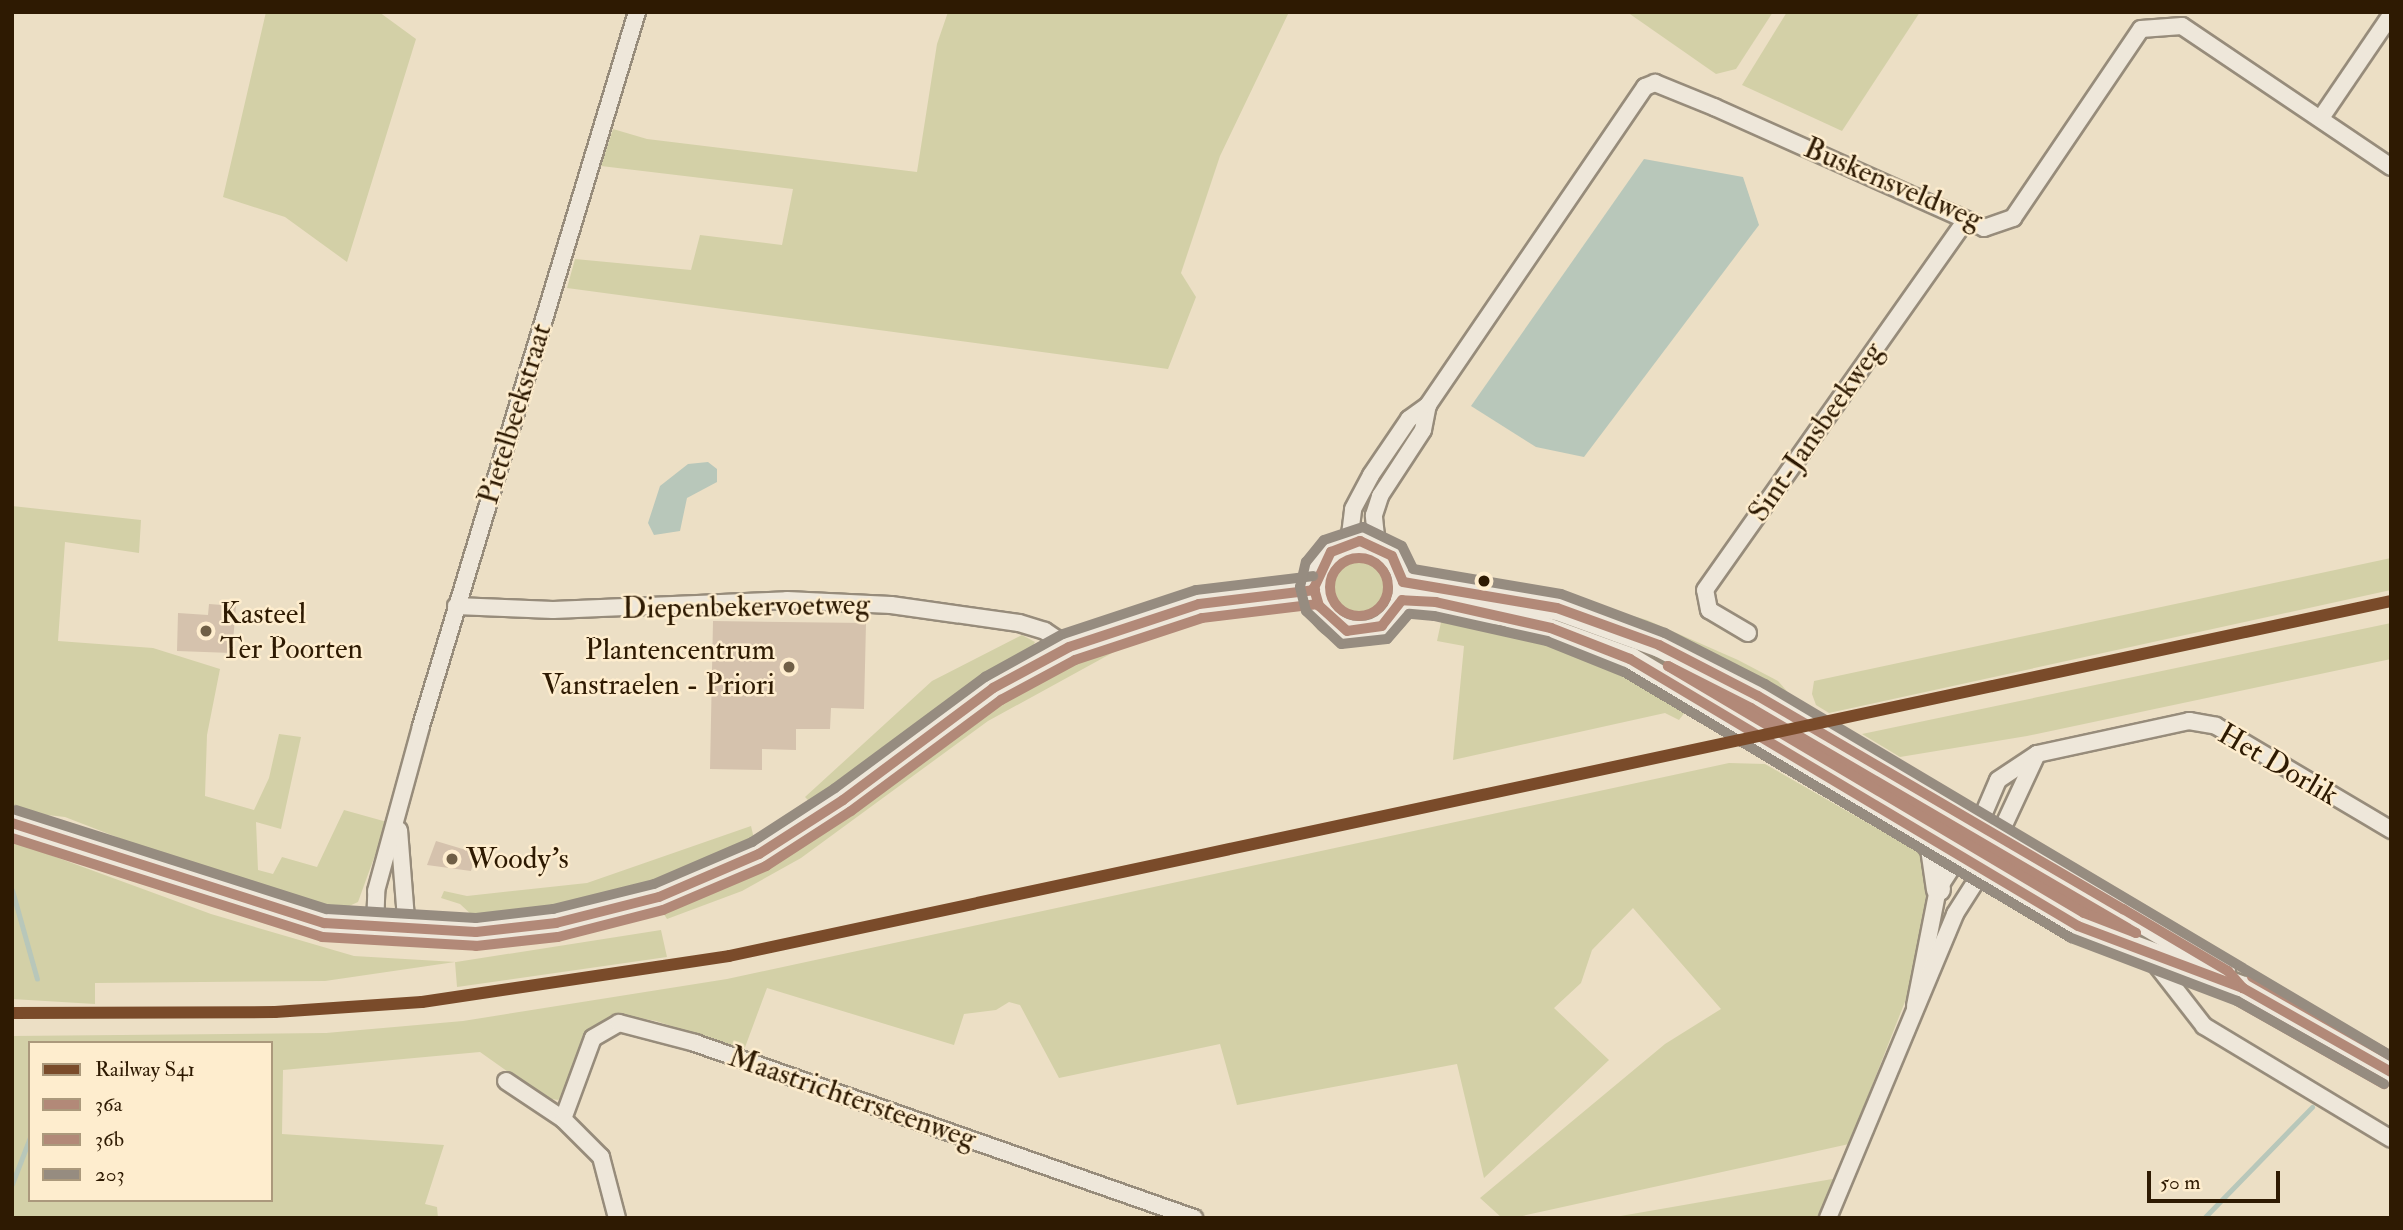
<!DOCTYPE html>
<style>
body{margin:0}
#map{position:relative;width:2403px;height:1230px;overflow:hidden;background:#ecdfc5;font-family:"IM FELL Double Pica",serif}
div>[style]{position:absolute}
[style*='--x']{left:calc(var(--x)*1px);top:calc(var(--y)*1px);width:calc(var(--w)*1px);rotate:calc(var(--a)*1deg)}
.green>*{inset:0;background:#d3d0a7}
.round{border-radius:50%}
.water>*{inset:0;background:#b8c7ba}
.stream>*{height:5px;margin:-2.5px;padding:0 2.5px;transform-origin:2.5px;border-radius:2.5px;background:#b8c7ba}
.building>*{inset:0;background:#d5c2ad}
.roads{filter:drop-shadow(2px 0 #978c7b) drop-shadow(-2px 0 #978c7b) drop-shadow(0 2px #978c7b) drop-shadow(0 -2px #978c7b)}
.minor>*{height:16px;margin:-8px;padding:0 8px;transform-origin:8px;border-radius:8px;background:#eee7da}
.secondary>*{height:23px;margin:-11.5px;padding:0 11.5px;transform-origin:11.5px;border-radius:11.5px;background:#eee7da}
.secondary>.ring{margin:-11.5px;padding:0;box-sizing:content-box;background:none;border:23px solid #eee7da;border-radius:50%}
.bus-1>*{height:10px;margin:-5px;padding:0 5px;transform-origin:5px;border-radius:5px;background:#b28978}
.bus-2>*{height:10px;margin:-5px;padding:0 5px;transform-origin:5px;border-radius:5px;background:#b28978}
.bus-2>.ring{margin:-5px;padding:0;box-sizing:content-box;background:none;border:10px solid #b28978;border-radius:50%}
.bus-3>*{height:10px;margin:-5px;padding:0 5px;transform-origin:5px;border-radius:5px;background:#968c80}
.rail-1>*{height:12px;margin:-6px;padding:0 6px;transform-origin:6px;border-radius:6px;background:#7a4b2a}
.dots>*{width:19px;height:19px;translate:-50% -50%;box-sizing:border-box;border:4px solid #feedce;border-radius:50%}
span{translate:-50% -50%;white-space:nowrap;text-align:center;line-height:1.15;-webkit-text-stroke:5px #feedce;paint-order:stroke}
.street-label{font-size:30px;color:#2e1a02}
.poi-label{font-size:30px;color:#2e1a02}
.left{translate:0 -50%;text-align:left}
.right{translate:-100% -50%;text-align:right}
.frame{position:absolute;inset:0;border:14px solid #2e1a02;pointer-events:none}
.legend{position:absolute;left:28px;top:1041px;width:245px;height:161px;box-sizing:border-box;background:#feedce;border:2px solid #ab997c;margin:0;padding:9px 12px;list-style:none;font-size:21px;color:#2e1a02}
.legend li{display:flex;align-items:center;gap:14px;height:35px}
.legend b{width:35px;border:2px solid #ab997c}
.scale{position:absolute;left:2147px;top:1171px;width:133px;height:32px;box-sizing:border-box;border:4px solid #2e1a02;border-top:0;padding-left:9px;font-size:21px;line-height:24px;white-space:nowrap;color:#2e1a02;-webkit-text-stroke:5px #feedce;paint-order:stroke}
</style>
<div id="map">
<div class="green">
<div style="clip-path:polygon(266px 12px,379px 12px,416px 39px,347px 262px,285px 217px,223px 197px)"></div>
<div style="clip-path:polygon(948px 12px,1289px 12px,1220px 156px,1181px 273px,1196px 297px,1168px 369px,567px 288px,575px 259px,691px 270px,700px 235px,782px 245px,793px 189px,601px 166px,613px 129px,647px 139px,917px 172px,937px 44px)"></div>
<div style="clip-path:polygon(1627px 12px,1773px 12px,1736px 69px,1716px 74px)"></div>
<div style="clip-path:polygon(1787px 12px,1920px 12px,1842px 131px,1742px 85px)"></div>
<div style="clip-path:polygon(12px 506px,141px 520px,139px 553px,65px 542px,58px 641px,153px 648px,220px 669px,207px 735px,205px 796px,254px 810px,269px 778px,279px 734px,301px 737px,281px 829px,256px 822px,258px 870px,273px 874px,282px 857px,317px 867px,344px 810px,387px 822px,358px 902px,347px 907px,307px 904px,256px 891px,65px 817px,12px 811px)"></div>
<div style="clip-path:polygon(2391px 558px,2391px 590px,1829px 713px,1816px 705px,1812px 694px,1814px 681px)"></div>
<div class="round" style="left:1330px;top:558px;width:58px;height:58px"></div>
<div style="clip-path:polygon(1553px 593px,1647px 620px,1738px 660px,1778px 681px,1799px 705px,1783px 705px,1558px 600px)"></div>
<div style="clip-path:polygon(1443px 613px,1563px 641px,1692px 703px,1679px 720px,1665px 713px,1453px 760px,1464px 646px,1437px 641px)"></div>
<div style="clip-path:polygon(1177px 620px,1180px 629px,1123px 647px,988px 721px,801px 858px,742px 891px,667px 919px,662px 911px,736px 880px,818px 833px,1032px 678px,1094px 647px)"></div>
<div style="clip-path:polygon(2391px 623px,2391px 659px,2027px 736px,1900px 757px,1862px 734px)"></div>
<div style="clip-path:polygon(1022px 635px,1035px 642px,1029px 654px,951px 704px,856px 778px,838px 781px,812px 804px,805px 797px,932px 681px)"></div>
<div style="clip-path:polygon(evenodd,1729px 763px,1765px 764px,1927px 857px,1930px 887px,1908px 994px,1849px 1144px,1513px 1218px,1502px 1218px,1480px 1198px,1665px 1044px,1721px 1009px,1633px 908px,1592px 950px,1581px 983px,1554px 1008px,1609px 1060px,1484px 1178px,1457px 1064px,1237px 1105px,1220px 1044px,1059px 1078px,1020px 1005px,1009px 1002px,996px 1010px,964px 1014px,954px 1045px,767px 988px,744px 1050px,656px 1021px,626px 1016px,602px 1022px,588px 1034px,565px 1095px,558px 1100px,545px 1098px,480px 1052px,283px 1070px,282px 1134px,444px 1145px,425px 1204px,437px 1207px,438px 1218px,12px 1218px,12px 1036px,326px 1033px,463px 1021px,727px 979px,1729px 763px,30px 1043px,271px 1043px,271px 1200px,30px 1200px,30px 1043px)"></div>
<div style="clip-path:polygon(751px 826px,755px 843px,692px 873px,628px 894px,473px 916px,460px 904px,441px 898px,444px 891px,467px 896px,587px 883px)"></div>
<div style="clip-path:polygon(12px 841px,211px 914px,354px 956px,456px 962px,661px 930px,667px 957px,457px 987px,455px 962px,325px 981px,95px 983px,95px 1004px,12px 999px)"></div>
<div style="clip-path:polygon(1838px 1178px,1820px 1218px,1609px 1218px)"></div>
</div>
<div class="water">
<div style="clip-path:polygon(1644px 159px,1743px 177px,1759px 225px,1584px 457px,1536px 447px,1471px 406px)"></div>
<div style="clip-path:polygon(708px 462px,717px 469px,717px 482px,687px 498px,680px 531px,654px 535px,648px 523px,660px 486px,688px 464px)"></div>
</div>
<div class="stream">
<div style="--x:12;--y:890;--w:92;--a:74.3"></div>
<div style="--x:12;--y:1184;--w:50;--a:-69"></div>
<div style="--x:2204;--y:1218;--w:155;--a:-45.8"></div>
</div>
<div class="building">
<div style="clip-path:polygon(209px 604px,236px 606px,232px 653px,177px 651px,178px 613px,208px 615px)"></div>
<div style="clip-path:polygon(713px 621px,866px 623px,864px 709px,831px 708px,830px 729px,796px 729px,796px 750px,762px 749px,762px 770px,710px 769px)"></div>
<div style="clip-path:polygon(436px 841px,476px 853px,471px 871px,427px 865px)"></div>
</div>
<div class="roads">
<div class="minor">
<div style="--x:2321;--y:118;--w:125;--a:-55.8"></div>
<div style="--x:1349;--y:543;--w:34;--a:-83"></div>
<div style="--x:1353;--y:509;--w:38;--a:-62"></div>
<div style="--x:1371;--y:475;--w:68;--a:-55.8"></div>
<div style="--x:1409;--y:419;--w:24;--a:-36"></div>
<div style="--x:1377;--y:546;--w:31;--a:-96"></div>
<div style="--x:1374;--y:515;--w:20;--a:-72"></div>
<div style="--x:1380;--y:496;--w:79;--a:-56.9"></div>
<div style="--x:1423;--y:430;--w:25;--a:-79"></div>
<div style="--x:1428;--y:405;--w:385;--a:-55.7"></div>
<div style="--x:1645;--y:87;--w:11;--a:-22"></div>
<div style="--x:1655;--y:83;--w:64;--a:22.1"></div>
<div style="--x:1714;--y:107;--w:296;--a:24.1"></div>
<div style="--x:1984;--y:228;--w:31;--a:-19"></div>
<div style="--x:2013;--y:218;--w:228;--a:-55.9"></div>
<div style="--x:2141;--y:29;--w:41;--a:-4.2"></div>
<div style="--x:2182;--y:26;--w:252;--a:34"></div>
<div style="--x:456;--y:606;--w:97;--a:2.4"></div>
<div style="--x:553;--y:610;--w:234;--a:-2.4"></div>
<div style="--x:787;--y:600;--w:104;--a:2.8"></div>
<div style="--x:891;--y:605;--w:129;--a:8"></div>
<div style="--x:1019;--y:623;--w:27;--a:17"></div>
<div style="--x:1045;--y:631;--w:29;--a:34"></div>
<div style="--x:1748;--y:633;--w:45;--a:-149.5"></div>
<div style="--x:1709;--y:610;--w:20;--a:-101"></div>
<div style="--x:1705;--y:590;--w:451;--a:-54.8"></div>
<div style="--x:399;--y:830;--w:102;--a:85.5"></div>
<div style="--x:375;--y:929;--w:38;--a:-88"></div>
<div style="--x:376;--y:891;--w:171;--a:-74.7"></div>
<div style="--x:421;--y:726;--w:746;--a:-73.17"></div>
<div style="--x:2148;--y:954;--w:91;--a:52.1"></div>
<div style="--x:2204;--y:1026;--w:218;--a:31.1"></div>
<div style="--x:1915;--y:1006;--w:119;--a:-78.9"></div>
<div style="--x:1938;--y:889;--w:74;--a:-57.2"></div>
<div style="--x:1978;--y:827;--w:51;--a:-66.9"></div>
<div style="--x:1998;--y:780;--w:47;--a:-33.7"></div>
<div style="--x:2037;--y:754;--w:156;--a:-12.2"></div>
<div style="--x:2189;--y:721;--w:27;--a:10"></div>
<div style="--x:2216;--y:726;--w:204;--a:30.7"></div>
<div style="--x:506;--y:1081;--w:69;--a:33.7"></div>
<div style="--x:563;--y:1119;--w:54;--a:45"></div>
<div style="--x:601;--y:1157;--w:63;--a:75.3"></div>
<div style="--x:563;--y:1119;--w:86;--a:-69.7"></div>
<div style="--x:593;--y:1038;--w:30;--a:-30"></div>
<div style="--x:619;--y:1023;--w:79;--a:14.7"></div>
<div style="--x:695;--y:1043;--w:529;--a:19.33"></div>
<div style="--x:1828;--y:1218;--w:329;--a:-67.3"></div>
<div style="--x:1955;--y:914;--w:52;--a:-57.5"></div>
<div style="--x:1983;--y:870;--w:128;--a:-65"></div>
</div>
<div class="secondary">
<div class="ring" style="left:1314px;top:542px;width:67px;height:67px"></div>
<div style="--x:1403;--y:582;--w:156;--a:9.6"></div>
<div style="--x:1557;--y:608;--w:109;--a:19.9"></div>
<div style="--x:1659;--y:645;--w:111;--a:27.3"></div>
<div style="--x:1758;--y:696;--w:539;--a:30.42"></div>
<div style="--x:1402;--y:600;--w:104;--a:7.7"></div>
<div style="--x:1505;--y:614;--w:133;--a:19.8"></div>
<div style="--x:1630;--y:659;--w:522;--a:30.79"></div>
<div style="--x:2078;--y:926;--w:176;--a:20.6"></div>
<div style="--x:2243;--y:988;--w:170;--a:29.6"></div>
<div style="--x:12;--y:823;--w:328;--a:17.8"></div>
<div style="--x:324;--y:923;--w:152;--a:3.4"></div>
<div style="--x:476;--y:932;--w:81;--a:-6.4"></div>
<div style="--x:556;--y:923;--w:106;--a:-14.2"></div>
<div style="--x:659;--y:897;--w:109;--a:-23.3"></div>
<div style="--x:759;--y:854;--w:100;--a:-32.7"></div>
<div style="--x:843;--y:800;--w:187;--a:-36.7"></div>
<div style="--x:993;--y:688;--w:86;--a:-28.3"></div>
<div style="--x:1069;--y:647;--w:137;--a:-18.3"></div>
<div style="--x:1199;--y:604;--w:117;--a:-6.9"></div>
<div style="--x:1917;--y:830;--w:23;--a:50"></div>
<div style="--x:1932;--y:848;--w:41;--a:81.7"></div>
</div>
</div>
<div class="bus-1">
<div style="--x:1360;--y:541;--w:35;--a:25"></div>
<div style="--x:1392;--y:556;--w:28;--a:67"></div>
<div style="--x:1403;--y:582;--w:156;--a:9.6"></div>
<div style="--x:1557;--y:608;--w:109;--a:19.9"></div>
<div style="--x:1659;--y:645;--w:111;--a:27.3"></div>
<div style="--x:1758;--y:696;--w:423;--a:30.3"></div>
<div style="--x:2123;--y:909;--w:122;--a:30.6"></div>
<div style="--x:2228;--y:971;--w:23;--a:49"></div>
<div style="--x:2243;--y:988;--w:176;--a:-159.4"></div>
<div style="--x:2078;--y:926;--w:522;--a:-149.21"></div>
<div style="--x:1630;--y:659;--w:85;--a:-158.6"></div>
<div style="--x:1551;--y:628;--w:118;--a:-167.3"></div>
<div style="--x:1436;--y:602;--w:34;--a:-177"></div>
<div style="--x:1402;--y:600;--w:33;--a:128"></div>
<div style="--x:1382;--y:626;--w:35;--a:172"></div>
<div style="--x:1347;--y:631;--w:38;--a:-138"></div>
<div style="--x:1319;--y:606;--w:19;--a:-106"></div>
<div style="--x:1314;--y:588;--w:40;--a:-65"></div>
<div style="--x:1331;--y:552;--w:31;--a:-21"></div>
<div style="--x:12;--y:823;--w:328;--a:17.8"></div>
<div style="--x:324;--y:923;--w:152;--a:3.4"></div>
<div style="--x:476;--y:932;--w:81;--a:-6.4"></div>
<div style="--x:556;--y:923;--w:106;--a:-14.2"></div>
<div style="--x:659;--y:897;--w:109;--a:-23.3"></div>
<div style="--x:759;--y:854;--w:100;--a:-32.7"></div>
<div style="--x:843;--y:800;--w:187;--a:-36.7"></div>
<div style="--x:993;--y:688;--w:86;--a:-28.3"></div>
<div style="--x:1069;--y:647;--w:137;--a:-18.3"></div>
<div style="--x:1199;--y:604;--w:117;--a:-6.9"></div>
<div style="--x:2243;--y:988;--w:170;--a:29.6"></div>
</div>
<div class="bus-2">
<div class="ring" style="left:1330px;top:558px;width:48px;height:48px"></div>
<div style="--x:1668;--y:666;--w:93;--a:26.8"></div>
<div style="--x:1751;--y:708;--w:446;--a:30.3"></div>
<div style="--x:2136;--y:933;--w:56;--a:-159"></div>
<div style="--x:2084;--y:913;--w:484;--a:-149.3"></div>
<div style="--x:12;--y:838;--w:325;--a:17.7"></div>
<div style="--x:322;--y:937;--w:154;--a:3.3"></div>
<div style="--x:476;--y:946;--w:82;--a:-6.3"></div>
<div style="--x:558;--y:937;--w:108;--a:-14.4"></div>
<div style="--x:663;--y:910;--w:112;--a:-23.1"></div>
<div style="--x:766;--y:866;--w:101;--a:-32.9"></div>
<div style="--x:851;--y:811;--w:187;--a:-36.5"></div>
<div style="--x:1001;--y:700;--w:84;--a:-28.4"></div>
<div style="--x:1075;--y:660;--w:134;--a:-18.3"></div>
<div style="--x:1202;--y:618;--w:116;--a:-6.9"></div>
<div style="--x:2252;--y:977;--w:160;--a:29.6"></div>
<div style="--x:2237;--y:1001;--w:169;--a:29.5"></div>
</div>
<div class="bus-3">
<div style="--x:16;--y:810;--w:326;--a:17.7"></div>
<div style="--x:327;--y:909;--w:149;--a:3.5"></div>
<div style="--x:476;--y:918;--w:78;--a:-6.7"></div>
<div style="--x:553;--y:909;--w:104;--a:-13.9"></div>
<div style="--x:654;--y:884;--w:107;--a:-23.2"></div>
<div style="--x:752;--y:842;--w:99;--a:-33"></div>
<div style="--x:835;--y:788;--w:187;--a:-36.5"></div>
<div style="--x:985;--y:677;--w:89;--a:-28.9"></div>
<div style="--x:1063;--y:634;--w:140;--a:-18.3"></div>
<div style="--x:1196;--y:590;--w:118;--a:-6.8"></div>
<div style="--x:2384;--y:1084;--w:169;--a:-150.5"></div>
<div style="--x:2237;--y:1001;--w:178;--a:-159.2"></div>
<div style="--x:2071;--y:938;--w:520;--a:-149.24"></div>
<div style="--x:1624;--y:672;--w:83;--a:-158.1"></div>
<div style="--x:1547;--y:641;--w:116;--a:-167.5"></div>
<div style="--x:1434;--y:616;--w:25;--a:-175"></div>
<div style="--x:1409;--y:614;--w:33;--a:131"></div>
<div style="--x:1387;--y:639;--w:46;--a:173.8"></div>
<div style="--x:1341;--y:644;--w:48;--a:-136.7"></div>
<div style="--x:1306;--y:611;--w:25;--a:-104"></div>
<div style="--x:1300;--y:587;--w:26;--a:-77"></div>
<div style="--x:1306;--y:562;--w:28;--a:-51"></div>
<div style="--x:1324;--y:540;--w:41;--a:-18.4"></div>
<div style="--x:1363;--y:527;--w:43;--a:26"></div>
<div style="--x:1402;--y:546;--w:25;--a:64"></div>
<div style="--x:1413;--y:569;--w:150;--a:9.6"></div>
<div style="--x:1561;--y:594;--w:111;--a:20.6"></div>
<div style="--x:1665;--y:633;--w:112;--a:27"></div>
<div style="--x:1765;--y:684;--w:728;--a:30.72"></div>
</div>
<div class="rail-1">
<div style="--x:12;--y:1013;--w:263;--a:-0.2"></div>
<div style="--x:275;--y:1012;--w:147;--a:-3.9"></div>
<div style="--x:422;--y:1002;--w:310;--a:-8.5"></div>
<div style="--x:729;--y:956;--w:1699;--a:-12.06"></div>
</div>
<div class="dots">
<div style="left:1484px;top:581px;background:#2e1a02"></div>
<div style="left:206px;top:631px;background:#705f46"></div>
<div style="left:789px;top:667px;background:#705f46"></div>
<div style="left:452px;top:859px;background:#705f46"></div>
</div>
<div class="street-label">
<span style="left:1893px;top:184px;rotate:23deg">Buskensveldweg</span>
<span style="left:515px;top:414px;rotate:-73deg">Pietelbeekstraat</span>
<span style="left:1816px;top:432px;rotate:-55deg">Sint-Jansbeekweg</span>
<span style="left:746px;top:607px;rotate:-1deg">Diepenbekervoetweg</span>
<span style="left:2278px;top:765px;rotate:30deg">Het Dorlik</span>
<span style="left:852px;top:1098px;rotate:19deg">Maastrichtersteenweg</span>
</div>
<div class="poi-label">
<span class="left" style="left:220px;top:631px">Kasteel<br>Ter Poorten</span>
<span class="right" style="left:775px;top:667px">Plantencentrum<br>Vanstraelen - Priori</span>
<span class="left" style="left:466px;top:859px">Woody's</span>
</div>
<div class="frame"></div>
<ul class="legend">
<li><b style="height:9px;background:#7a4b2a"></b>Railway S41</li>
<li><b style="height:9px;background:#b28978"></b>36a</li>
<li><b style="height:9px;background:#b28978"></b>36b</li>
<li><b style="height:9px;background:#968c80"></b>203</li>
</ul>
<div class="scale">50 m</div>
</div>
